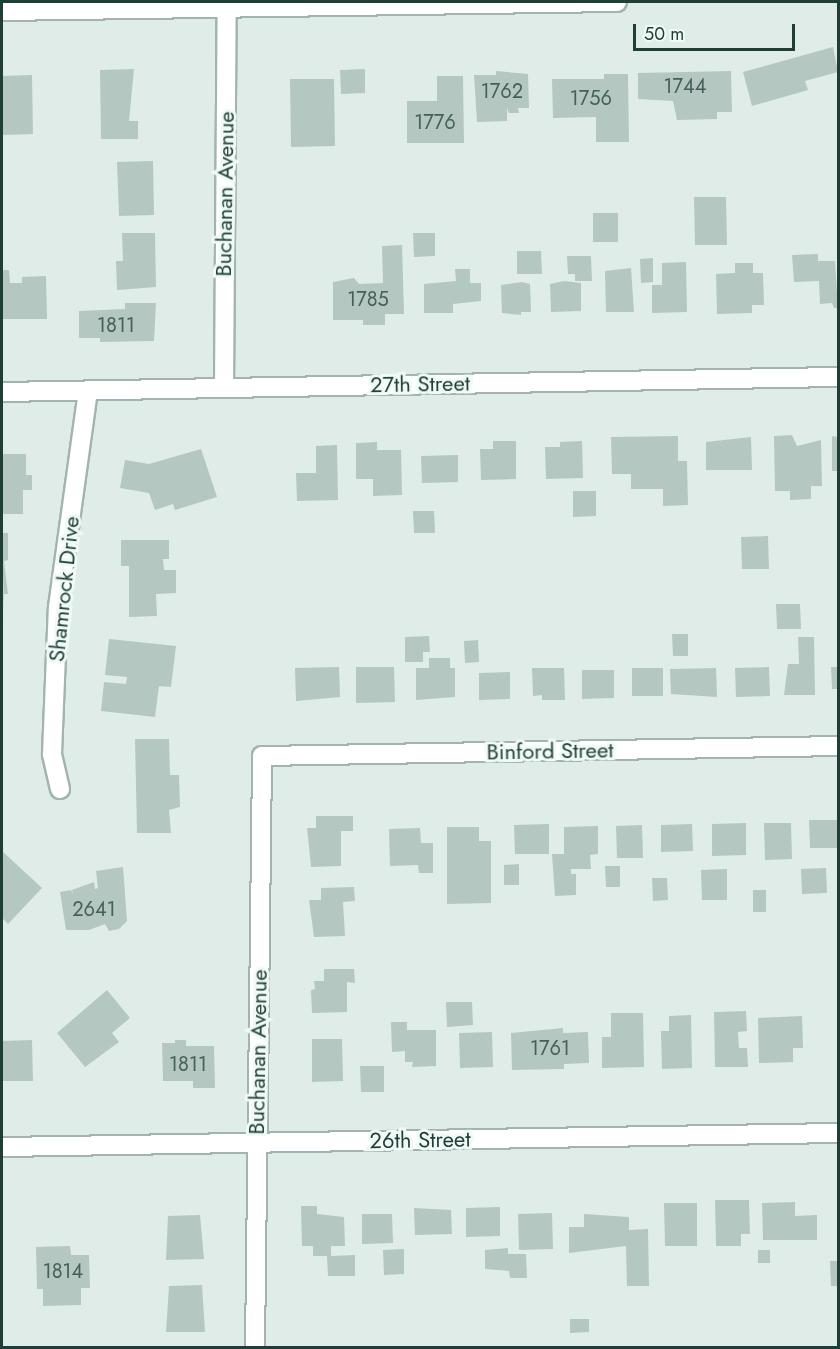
<!DOCTYPE html>
<style>
body{margin:0}
#map{position:relative;width:840px;height:1349px;overflow:hidden;background:#e0ece8;font-family:Jost,sans-serif}
div>[style]{position:absolute}
[style*='--x']{left:calc(var(--x)*1px);top:calc(var(--y)*1px);width:calc(var(--w)*1px);rotate:calc(var(--a)*1deg)}
.building>*{inset:0;background:#b5c7c1}
.roads{filter:drop-shadow(2px 0 #a2b4b0) drop-shadow(-2px 0 #a2b4b0) drop-shadow(0 2px #a2b4b0) drop-shadow(0 -2px #a2b4b0)}
.minor>*{height:18px;margin:-9px;padding:0 9px;transform-origin:9px;border-radius:9px;background:#fff}
span{translate:-50% -50%;white-space:nowrap;text-align:center;line-height:1.15;-webkit-text-stroke:6px #f0f9f5;paint-order:stroke}
.number-label{font-size:20px;color:#44605a}
.number-label span{-webkit-text-stroke-width:0}
.street-label{font-size:22px;color:#1f3e38}
.frame{position:absolute;inset:0;border:3px solid #1f3e38;pointer-events:none}
.scale{position:absolute;left:633px;top:24px;width:162px;height:27px;box-sizing:border-box;border:3px solid #1f3e38;border-top:0;padding-left:8px;font-size:18px;line-height:21px;white-space:nowrap;color:#1f3e38;-webkit-text-stroke:4px #f0f9f5;paint-order:stroke}
</style>
<div id="map">
<div class="building">
<div style="clip-path:polygon(833px 47px,838px 72px,805px 81px,808px 90px,752px 106px,743px 72px)"></div>
<div style="clip-path:polygon(134px 69px,129px 121px,138px 121px,138px 139px,101px 139px,100px 70px)"></div>
<div style="clip-path:polygon(365px 69px,365px 93px,341px 94px,340px 70px)"></div>
<div style="clip-path:polygon(496px 71px,528px 74px,529px 108px,518px 108px,519px 113px,509px 113px,507px 108px,507px 121px,477px 122px,474px 75px,496px 75px)"></div>
<div style="clip-path:polygon(731px 71px,732px 112px,717px 112px,717px 119px,677px 120px,673px 101px,638px 99px,638px 73px)"></div>
<div style="clip-path:polygon(604px 74px,628px 74px,629px 142px,596px 142px,596px 117px,553px 118px,552px 79px,604px 79px)"></div>
<div style="clip-path:polygon(32px 75px,33px 134px,2px 135px,2px 76px)"></div>
<div style="clip-path:polygon(437px 76px,463px 76px,464px 143px,407px 143px,407px 101px,437px 101px)"></div>
<div style="clip-path:polygon(290px 79px,334px 79px,335px 146px,291px 147px)"></div>
<div style="clip-path:polygon(153px 161px,154px 215px,119px 216px,117px 162px)"></div>
<div style="clip-path:polygon(694px 197px,726px 197px,727px 245px,695px 245px)"></div>
<div style="clip-path:polygon(593px 213px,618px 213px,618px 242px,593px 242px)"></div>
<div style="clip-path:polygon(122px 233px,155px 233px,156px 287px,117px 290px,116px 261px,123px 261px)"></div>
<div style="clip-path:polygon(413px 233px,435px 233px,435px 256px,414px 257px)"></div>
<div style="clip-path:polygon(402px 245px,404px 314px,385px 314px,385px 325px,363px 325px,363px 320px,333px 320px,333px 282px,354px 278px,359px 284px,383px 283px,382px 246px)"></div>
<div style="clip-path:polygon(517px 251px,541px 251px,542px 274px,517px 274px)"></div>
<div style="clip-path:polygon(818px 254px,818px 261px,835px 261px,838px 308px,834px 308px,832px 303px,820px 304px,819px 281px,794px 282px,792px 255px)"></div>
<div style="clip-path:polygon(567px 256px,591px 256px,592px 281px,575px 281px,575px 274px,568px 274px)"></div>
<div style="clip-path:polygon(653px 258px,653px 282px,641px 283px,640px 259px)"></div>
<div style="clip-path:polygon(686px 262px,687px 312px,652px 313px,652px 285px,662px 285px,662px 263px)"></div>
<div style="clip-path:polygon(735px 263px,753px 263px,753px 273px,763px 273px,764px 305px,752px 305px,752px 313px,717px 314px,716px 274px,735px 273px)"></div>
<div style="clip-path:polygon(631px 268px,634px 312px,606px 312px,605px 271px)"></div>
<div style="clip-path:polygon(455px 269px,470px 269px,470px 283px,481px 283px,481px 301px,453px 304px,453px 313px,424px 313px,424px 284px,456px 281px)"></div>
<div style="clip-path:polygon(2px 270px,9px 270px,10px 283px,22px 283px,22px 277px,46px 276px,47px 319px,2px 319px)"></div>
<div style="clip-path:polygon(564px 281px,581px 283px,581px 311px,551px 312px,550px 284px)"></div>
<div style="clip-path:polygon(522px 282px,530px 284px,531px 312px,521px 312px,521px 315px,502px 313px,501px 285px)"></div>
<div style="clip-path:polygon(125px 303px,156px 303px,154px 341px,100px 342px,100px 338px,79px 338px,79px 311px,125px 309px)"></div>
<div style="clip-path:polygon(792px 435px,797px 446px,821px 440px,822px 486px,811px 486px,811px 499px,790px 500px,790px 491px,775px 491px,774px 436px)"></div>
<div style="clip-path:polygon(678px 436px,678px 461px,687px 461px,688px 505px,663px 506px,663px 489px,631px 489px,631px 474px,612px 474px,611px 437px)"></div>
<div style="clip-path:polygon(832px 436px,838px 437px,838px 471px,832px 471px)"></div>
<div style="clip-path:polygon(751px 437px,752px 470px,706px 470px,706px 442px)"></div>
<div style="clip-path:polygon(493px 441px,516px 441px,516px 479px,481px 480px,480px 449px,493px 449px)"></div>
<div style="clip-path:polygon(582px 441px,583px 478px,546px 479px,545px 447px,560px 447px,560px 442px)"></div>
<div style="clip-path:polygon(377px 442px,377px 450px,401px 450px,402px 495px,373px 496px,373px 479px,356px 479px,356px 443px)"></div>
<div style="clip-path:polygon(337px 445px,338px 500px,297px 501px,296px 473px,316px 473px,316px 446px)"></div>
<div style="clip-path:polygon(201px 449px,217px 497px,175px 510px,173px 504px,155px 510px,149px 493px,120px 488px,125px 460px,149px 464px)"></div>
<div style="clip-path:polygon(2px 454px,26px 454px,26px 475px,32px 475px,32px 490px,23px 490px,23px 514px,2px 514px)"></div>
<div style="clip-path:polygon(458px 455px,458px 482px,422px 483px,421px 456px)"></div>
<div style="clip-path:polygon(573px 491px,596px 491px,596px 516px,573px 517px)"></div>
<div style="clip-path:polygon(413px 511px,434px 511px,435px 533px,414px 533px)"></div>
<div style="clip-path:polygon(2px 533px,8px 533px,8px 560px,4px 561px,8px 594px,4px 594px,4px 618px)"></div>
<div style="clip-path:polygon(768px 536px,769px 569px,742px 569px,741px 537px)"></div>
<div style="clip-path:polygon(121px 540px,169px 540px,169px 559px,163px 559px,164px 570px,176px 570px,176px 593px,156px 594px,157px 616px,129px 617px,129px 566px,121px 566px)"></div>
<div style="clip-path:polygon(776px 604px,800px 604px,801px 629px,777px 629px)"></div>
<div style="clip-path:polygon(672px 634px,688px 634px,688px 656px,673px 656px)"></div>
<div style="clip-path:polygon(429px 636px,430px 652px,423px 652px,423px 662px,405px 662px,405px 637px)"></div>
<div style="clip-path:polygon(798px 637px,814px 637px,815px 695px,784px 695px,788px 664px,799px 664px)"></div>
<div style="clip-path:polygon(109px 639px,176px 646px,171px 687px,159px 686px,155px 717px,101px 711px,104px 682px,126px 684px,127px 677px,105px 675px)"></div>
<div style="clip-path:polygon(478px 640px,479px 662px,465px 663px,464px 641px)"></div>
<div style="clip-path:polygon(429px 658px,450px 658px,450px 668px,455px 668px,455px 697px,416px 700px,416px 668px,429px 668px)"></div>
<div style="clip-path:polygon(339px 667px,340px 697px,296px 701px,295px 668px)"></div>
<div style="clip-path:polygon(356px 667px,394px 667px,395px 702px,356px 703px)"></div>
<div style="clip-path:polygon(769px 667px,770px 696px,736px 697px,735px 668px)"></div>
<div style="clip-path:polygon(831px 667px,838px 667px,838px 689px,832px 689px)"></div>
<div style="clip-path:polygon(532px 668px,564px 668px,565px 700px,542px 700px,542px 695px,533px 696px)"></div>
<div style="clip-path:polygon(632px 668px,663px 668px,663px 696px,632px 696px)"></div>
<div style="clip-path:polygon(716px 668px,717px 697px,671px 694px,670px 669px)"></div>
<div style="clip-path:polygon(582px 670px,614px 670px,614px 698px,582px 699px)"></div>
<div style="clip-path:polygon(510px 672px,510px 699px,479px 700px,479px 673px)"></div>
<div style="clip-path:polygon(135px 739px,169px 739px,170px 775px,179px 775px,180px 807px,169px 810px,171px 833px,137px 833px)"></div>
<div style="clip-path:polygon(316px 816px,353px 816px,353px 831px,341px 831px,341px 866px,311px 867px,307px 828px,316px 828px)"></div>
<div style="clip-path:polygon(809px 820px,838px 820px,838px 848px,810px 848px)"></div>
<div style="clip-path:polygon(746px 823px,746px 855px,712px 856px,712px 824px)"></div>
<div style="clip-path:polygon(764px 823px,791px 823px,792px 859px,765px 860px)"></div>
<div style="clip-path:polygon(549px 824px,549px 854px,515px 854px,514px 825px)"></div>
<div style="clip-path:polygon(692px 824px,693px 851px,661px 852px,661px 825px)"></div>
<div style="clip-path:polygon(642px 825px,643px 858px,617px 858px,616px 826px)"></div>
<div style="clip-path:polygon(598px 826px,598px 854px,590px 855px,591px 869px,571px 869px,571px 874px,576px 874px,576px 895px,555px 896px,552px 854px,564px 854px,564px 827px)"></div>
<div style="clip-path:polygon(447px 827px,479px 827px,479px 841px,491px 841px,491px 903px,447px 904px)"></div>
<div style="clip-path:polygon(420px 828px,421px 843px,433px 843px,433px 873px,419px 873px,418px 865px,390px 866px,389px 829px)"></div>
<div style="clip-path:polygon(2px 851px,42px 888px,8px 924px,2px 918px)"></div>
<div style="clip-path:polygon(519px 864px,519px 885px,504px 885px,504px 865px)"></div>
<div style="clip-path:polygon(605px 866px,620px 866px,620px 887px,606px 887px)"></div>
<div style="clip-path:polygon(123px 867px,127px 921px,119px 929px,109px 931px,105px 924px,89px 930px,66px 930px,60px 892px,71px 890px,73px 894px,72px 890px,94px 882px,95px 889px,98px 888px,96px 871px)"></div>
<div style="clip-path:polygon(826px 868px,827px 893px,802px 894px,801px 869px)"></div>
<div style="clip-path:polygon(727px 869px,727px 900px,702px 900px,701px 870px)"></div>
<div style="clip-path:polygon(652px 878px,667px 878px,668px 900px,653px 901px)"></div>
<div style="clip-path:polygon(354px 887px,355px 901px,343px 902px,345px 936px,314px 937px,309px 900px,321px 900px,321px 888px)"></div>
<div style="clip-path:polygon(753px 890px,766px 890px,766px 912px,753px 912px)"></div>
<div style="clip-path:polygon(324px 969px,354px 969px,355px 983px,347px 982px,347px 1012px,312px 1013px,311px 990px,315px 989px,314px 981px,324px 981px)"></div>
<div style="clip-path:polygon(107px 990px,130px 1018px,112px 1033px,119px 1042px,85px 1067px,57px 1033px)"></div>
<div style="clip-path:polygon(446px 1002px,472px 1002px,473px 1025px,447px 1027px)"></div>
<div style="clip-path:polygon(746px 1011px,747px 1031px,738px 1032px,739px 1048px,747px 1048px,748px 1067px,715px 1067px,714px 1012px)"></div>
<div style="clip-path:polygon(611px 1013px,643px 1013px,644px 1067px,602px 1068px,602px 1037px,611px 1037px)"></div>
<div style="clip-path:polygon(691px 1015px,692px 1068px,662px 1069px,661px 1031px,669px 1031px,669px 1016px)"></div>
<div style="clip-path:polygon(802px 1016px,803px 1048px,793px 1048px,793px 1062px,759px 1063px,758px 1018px)"></div>
<div style="clip-path:polygon(391px 1022px,407px 1022px,407px 1030px,436px 1030px,436px 1066px,412px 1067px,413px 1062px,405px 1062px,405px 1051px,392px 1052px)"></div>
<div style="clip-path:polygon(563px 1028px,563px 1033px,588px 1032px,589px 1063px,564px 1064px,564px 1069px,512px 1070px,511px 1033px)"></div>
<div style="clip-path:polygon(492px 1032px,493px 1067px,460px 1068px,459px 1033px)"></div>
<div style="clip-path:polygon(312px 1039px,342px 1039px,343px 1081px,312px 1082px)"></div>
<div style="clip-path:polygon(32px 1040px,33px 1081px,2px 1081px,2px 1041px)"></div>
<div style="clip-path:polygon(175px 1040px,186px 1040px,186px 1046px,214px 1046px,215px 1088px,193px 1088px,193px 1081px,163px 1081px,162px 1043px,175px 1043px)"></div>
<div style="clip-path:polygon(360px 1066px,384px 1066px,384px 1092px,361px 1092px)"></div>
<div style="clip-path:polygon(715px 1200px,749px 1200px,750px 1234px,741px 1234px,741px 1246px,716px 1246px)"></div>
<div style="clip-path:polygon(795px 1202px,795px 1216px,817px 1215px,817px 1240px,763px 1240px,762px 1203px)"></div>
<div style="clip-path:polygon(664px 1203px,697px 1203px,697px 1246px,665px 1246px)"></div>
<div style="clip-path:polygon(301px 1206px,317px 1206px,317px 1214px,344px 1217px,345px 1246px,331px 1246px,331px 1256px,355px 1255px,355px 1276px,328px 1276px,327px 1256px,313px 1256px,313px 1246px,302px 1246px)"></div>
<div style="clip-path:polygon(500px 1207px,500px 1236px,466px 1237px,466px 1208px)"></div>
<div style="clip-path:polygon(414px 1208px,451px 1210px,452px 1234px,415px 1235px)"></div>
<div style="clip-path:polygon(552px 1213px,553px 1249px,519px 1250px,518px 1214px)"></div>
<div style="clip-path:polygon(362px 1214px,392px 1214px,393px 1243px,362px 1244px)"></div>
<div style="clip-path:polygon(584px 1214px,629px 1217px,629px 1230px,648px 1229px,649px 1286px,627px 1286px,626px 1246px,569px 1253px,569px 1227px,584px 1227px)"></div>
<div style="clip-path:polygon(200px 1215px,204px 1259px,166px 1260px,168px 1216px)"></div>
<div style="clip-path:polygon(70px 1246px,71px 1255px,89px 1255px,90px 1288px,81px 1288px,81px 1305px,43px 1306px,43px 1289px,37px 1289px,36px 1247px)"></div>
<div style="clip-path:polygon(508px 1248px,508px 1254px,526px 1254px,527px 1278px,510px 1278px,509px 1271px,485px 1269px,485px 1250px)"></div>
<div style="clip-path:polygon(404px 1249px,404px 1274px,384px 1275px,383px 1250px)"></div>
<div style="clip-path:polygon(758px 1250px,770px 1250px,770px 1263px,758px 1263px)"></div>
<div style="clip-path:polygon(830px 1261px,838px 1261px,838px 1286px,831px 1286px)"></div>
<div style="clip-path:polygon(202px 1285px,205px 1332px,166px 1332px,169px 1286px)"></div>
<div style="clip-path:polygon(570px 1319px,589px 1319px,589px 1332px,570px 1333px)"></div>
</div>
<div class="roads">
<div class="minor">
<div style="--x:2;--y:11;--w:615;--a:-0.84"></div>
<div style="--x:224;--y:387;--w:385;--a:-89.6"></div>
<div style="--x:2;--y:392;--w:836;--a:-1.03"></div>
<div style="--x:60;--y:789;--w:36;--a:-103"></div>
<div style="--x:52;--y:754;--w:147;--a:-87.7"></div>
<div style="--x:58;--y:607;--w:219;--a:-82.1"></div>
<div style="--x:2;--y:1147;--w:836;--a:-0.96"></div>
<div style="--x:255;--y:1348;--w:592;--a:-89.32"></div>
<div style="--x:262;--y:756;--w:576;--a:-0.99"></div>
</div>
</div>
<div class="number-label">
<span style="left:685px;top:86px">1744</span>
<span style="left:502px;top:91px">1762</span>
<span style="left:591px;top:98px">1756</span>
<span style="left:435px;top:122px">1776</span>
<span style="left:368px;top:299px">1785</span>
<span style="left:116px;top:325px">1811</span>
<span style="left:94px;top:909px">2641</span>
<span style="left:550px;top:1048px">1761</span>
<span style="left:188px;top:1064px">1811</span>
<span style="left:63px;top:1271px">1814</span>
</div>
<div class="street-label">
<span style="left:225px;top:194px;rotate:-89deg">Buchanan Avenue</span>
<span style="left:420px;top:384px;rotate:-1deg">27th Street</span>
<span style="left:64px;top:589px;rotate:-84deg">Shamrock Drive</span>
<span style="left:550px;top:751px;rotate:-1deg">Binford Street</span>
<span style="left:258px;top:1052px;rotate:-89deg">Buchanan Avenue</span>
<span style="left:420px;top:1140px;rotate:-1deg">26th Street</span>
</div>
<div class="frame"></div>
<div class="scale">50 m</div>
</div>
